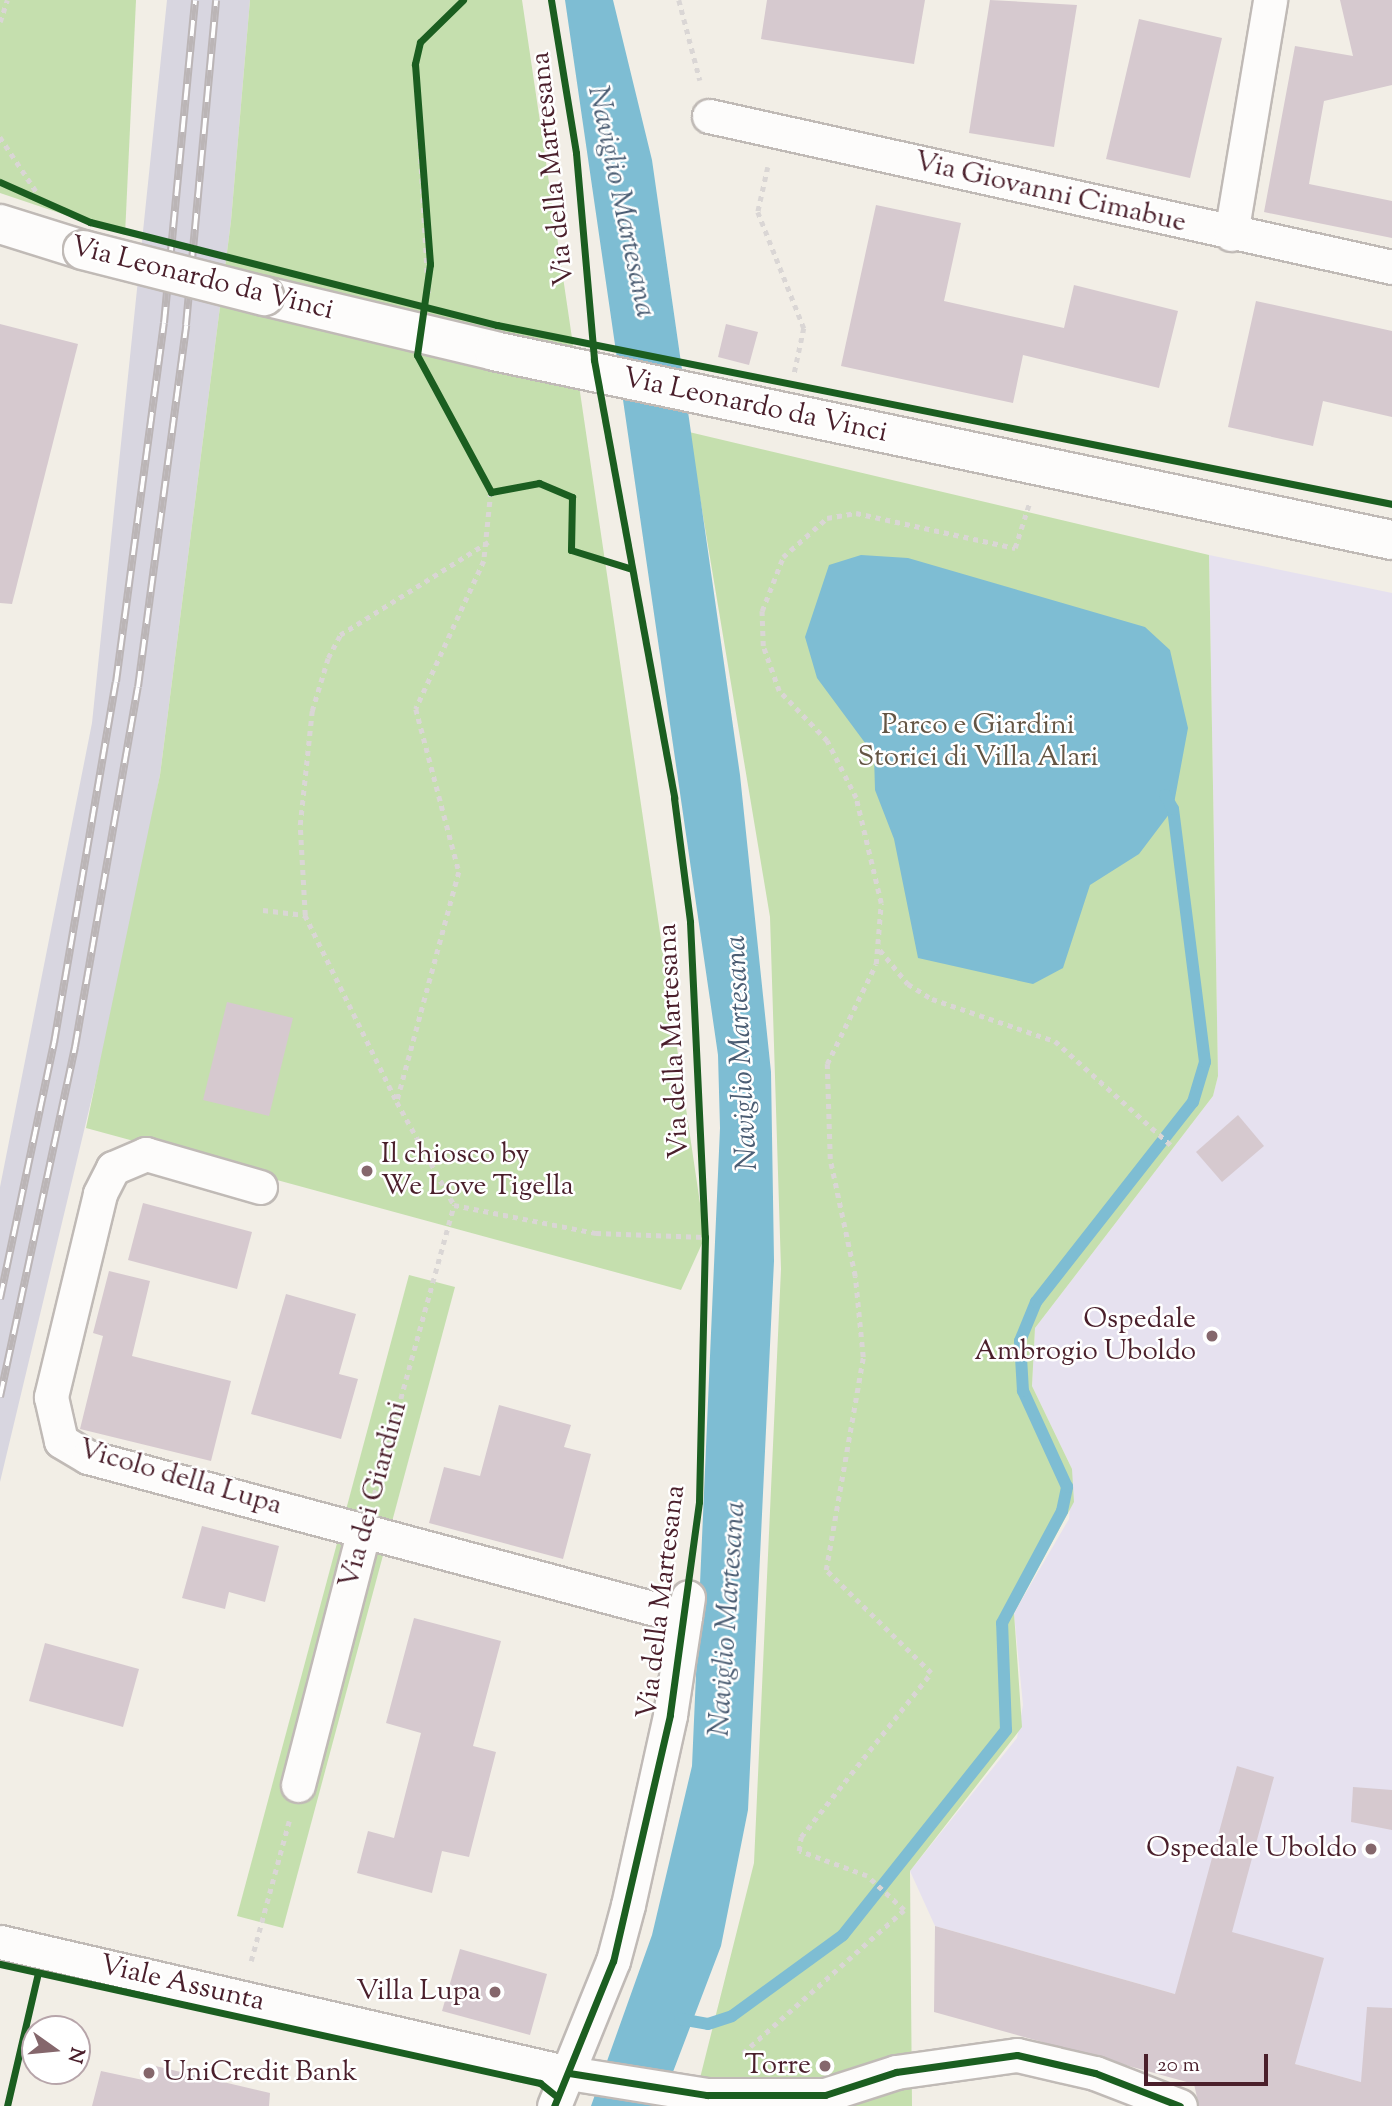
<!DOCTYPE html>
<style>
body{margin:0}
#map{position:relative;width:1392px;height:2106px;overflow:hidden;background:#f2eee6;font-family:"Sorts Mill Goudy",serif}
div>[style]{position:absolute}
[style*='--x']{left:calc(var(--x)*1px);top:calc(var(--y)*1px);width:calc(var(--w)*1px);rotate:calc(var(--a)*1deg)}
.built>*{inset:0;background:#e6e1ef}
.industrial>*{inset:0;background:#d8d6e0}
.green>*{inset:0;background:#c5dfae}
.water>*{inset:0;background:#7ebdd3}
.stream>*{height:12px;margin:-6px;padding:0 6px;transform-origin:6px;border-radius:6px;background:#7ebdd3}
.building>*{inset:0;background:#d6c9cf}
.path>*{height:4.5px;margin-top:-2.25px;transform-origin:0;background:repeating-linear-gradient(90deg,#dad6d5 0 5px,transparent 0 10px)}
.roads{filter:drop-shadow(2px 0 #c0bab6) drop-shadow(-2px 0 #c0bab6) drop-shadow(0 2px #c0bab6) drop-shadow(0 -2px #c0bab6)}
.minor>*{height:33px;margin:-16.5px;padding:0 16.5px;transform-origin:16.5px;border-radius:16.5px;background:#fdfcfb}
.tertiary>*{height:38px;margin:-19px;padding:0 19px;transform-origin:19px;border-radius:19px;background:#fdfcfb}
.rail>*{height:8px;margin-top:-4px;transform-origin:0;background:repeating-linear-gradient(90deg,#fff 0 16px,#bbb5b6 0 32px);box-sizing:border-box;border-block:2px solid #bbb5b6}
.bridges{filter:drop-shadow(2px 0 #c0bab6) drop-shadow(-2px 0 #c0bab6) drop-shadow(0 2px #c0bab6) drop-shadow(0 -2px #c0bab6)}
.tertiary-bridge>*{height:38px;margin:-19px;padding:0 19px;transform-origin:19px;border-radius:19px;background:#fdfcfb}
.cycleway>*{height:7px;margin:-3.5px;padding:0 3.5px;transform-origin:3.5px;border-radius:3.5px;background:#1b5e20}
.dots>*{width:19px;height:19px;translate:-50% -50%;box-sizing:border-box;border:4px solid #fff;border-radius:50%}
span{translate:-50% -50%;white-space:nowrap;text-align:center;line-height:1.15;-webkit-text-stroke:5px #fff;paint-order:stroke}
.street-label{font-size:28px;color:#4a1f2b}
.park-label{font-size:28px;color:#645544}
.poi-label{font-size:28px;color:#4a1f2b}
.left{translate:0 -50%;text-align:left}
.right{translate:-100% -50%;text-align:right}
.water-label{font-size:30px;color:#4b5d73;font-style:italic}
.north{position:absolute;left:21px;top:2015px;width:70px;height:70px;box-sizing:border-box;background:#fff;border:2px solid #b7a5aa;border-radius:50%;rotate:105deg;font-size:19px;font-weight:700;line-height:28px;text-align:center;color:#4a1f2b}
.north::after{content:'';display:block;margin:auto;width:24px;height:32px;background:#85676c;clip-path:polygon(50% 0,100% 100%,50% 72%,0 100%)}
.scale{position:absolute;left:1144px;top:2054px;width:124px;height:32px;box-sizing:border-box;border:4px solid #4a1f2b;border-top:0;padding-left:9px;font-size:21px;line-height:24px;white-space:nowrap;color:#4a1f2b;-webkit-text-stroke:5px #fff;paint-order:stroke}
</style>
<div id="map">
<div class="built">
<div style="clip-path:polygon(1209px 555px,1392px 593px,1392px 2106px,1361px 2082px,1295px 2064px,1175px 1994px,935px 1926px,910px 1871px,1017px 1738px,1023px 1705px,1014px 1613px,1069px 1519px,1072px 1469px,1032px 1386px,1035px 1328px,1213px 1096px,1218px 1076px)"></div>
</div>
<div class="industrial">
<div style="clip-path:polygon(167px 0,250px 0,231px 221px,160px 775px,126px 955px,0 1482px,0 1187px,92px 723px)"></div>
</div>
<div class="green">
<div style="clip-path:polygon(0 0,136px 0,125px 235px,0 193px)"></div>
<div style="clip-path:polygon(250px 0,522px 0,705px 1237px,681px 1290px,86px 1128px,160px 775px,231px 221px)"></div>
<div style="clip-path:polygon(689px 432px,1209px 555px,1218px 1076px,1213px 1096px,1035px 1328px,1032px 1386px,1072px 1469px,1074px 1502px,1014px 1613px,1022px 1727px,910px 1871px,912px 2106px,693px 2106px,754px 1863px,781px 1269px,770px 917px)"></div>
<div style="clip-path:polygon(409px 1275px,455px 1287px,283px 1928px,237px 1916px)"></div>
</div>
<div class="water">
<div style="clip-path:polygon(565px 0,613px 0,652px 160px,740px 775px,771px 1072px,774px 1261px,748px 1810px,721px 1946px,660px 2106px,591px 2106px,652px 1935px,692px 1766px,720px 1128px,718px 1055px)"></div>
<div style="clip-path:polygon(861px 555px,908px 558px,1145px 627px,1170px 650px,1188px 728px,1173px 809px,1139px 854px,1090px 885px,1063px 968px,1033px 984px,918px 958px,894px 839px,875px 790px,874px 755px,817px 678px,805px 637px,829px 565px)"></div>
</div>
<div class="stream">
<div style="--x:680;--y:2019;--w:28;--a:10"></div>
<div style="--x:708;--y:2024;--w:25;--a:-18"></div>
<div style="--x:732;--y:2016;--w:137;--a:-36.1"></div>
<div style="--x:843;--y:1935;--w:262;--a:-51.5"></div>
<div style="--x:1006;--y:1730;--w:107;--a:-92.1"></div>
<div style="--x:1002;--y:1623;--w:127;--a:-61.8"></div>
<div style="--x:1062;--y:1511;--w:25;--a:-78"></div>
<div style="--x:1067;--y:1487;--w:106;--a:-114.6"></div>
<div style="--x:1023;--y:1391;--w:50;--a:-93.4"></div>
<div style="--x:1020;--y:1341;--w:42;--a:-67.7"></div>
<div style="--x:1036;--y:1302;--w:254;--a:-51.9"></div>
<div style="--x:1193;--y:1102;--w:42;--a:-73.3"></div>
<div style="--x:1205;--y:1062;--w:255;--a:-97.2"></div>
<div style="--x:1173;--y:809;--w:16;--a:-120"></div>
</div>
<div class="building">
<div style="clip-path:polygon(767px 0,925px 0,914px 64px,761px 39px)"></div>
<div style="clip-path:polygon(990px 0,1077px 5px,1054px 147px,969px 133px)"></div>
<div style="clip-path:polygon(1340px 0,1392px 0,1392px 85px,1324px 101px,1309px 184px,1392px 201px,1392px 238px,1264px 212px,1295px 46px,1353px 56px)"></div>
<div style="clip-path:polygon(1139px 19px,1222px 38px,1190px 178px,1106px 159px)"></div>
<div style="clip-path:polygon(876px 205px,961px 223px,944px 301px,1064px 328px,1074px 285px,1178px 311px,1159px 388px,1023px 355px,1013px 403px,841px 366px)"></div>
<div style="clip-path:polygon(1256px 301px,1392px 331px,1392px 417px,1323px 401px,1313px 446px,1228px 427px)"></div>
<div style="clip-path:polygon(0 324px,78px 344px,12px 604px,0 603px)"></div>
<div style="clip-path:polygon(726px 324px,758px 332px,749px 365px,718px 357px)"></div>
<div style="clip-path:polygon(227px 1002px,293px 1018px,269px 1116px,203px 1100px)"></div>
<div style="clip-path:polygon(1238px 1115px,1264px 1146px,1222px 1182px,1196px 1152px)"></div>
<div style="clip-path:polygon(143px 1203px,252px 1232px,237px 1289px,128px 1260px)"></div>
<div style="clip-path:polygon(109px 1271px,150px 1281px,132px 1356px,231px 1381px,211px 1461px,80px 1429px,103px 1336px,93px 1333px)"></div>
<div style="clip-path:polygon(286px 1294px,356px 1314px,339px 1374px,358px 1379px,341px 1439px,251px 1414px)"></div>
<div style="clip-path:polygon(499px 1405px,571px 1425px,564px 1447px,591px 1454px,563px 1559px,429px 1523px,444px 1467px,480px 1476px)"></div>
<div style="clip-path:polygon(202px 1526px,279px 1546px,265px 1602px,229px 1592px,225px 1609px,182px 1598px)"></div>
<div style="clip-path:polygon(414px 1618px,501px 1641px,473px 1746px,496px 1752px,469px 1857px,442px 1851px,432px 1893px,357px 1873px,368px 1831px,394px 1838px,421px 1733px,386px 1723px)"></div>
<div style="clip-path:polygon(45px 1643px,139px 1669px,123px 1727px,29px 1701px)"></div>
<div style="clip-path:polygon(1237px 1766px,1274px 1777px,1232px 1932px,1324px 1958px,1295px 2064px,1361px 2082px,1367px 2007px,1392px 2008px,1392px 2106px,1199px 2106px,1194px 2084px,934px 2012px,935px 1926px,1175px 1994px)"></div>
<div style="clip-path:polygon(1353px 1787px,1392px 1790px,1392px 1830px,1351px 1822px)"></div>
<div style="clip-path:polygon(460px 1949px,547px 1974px,530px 2035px,442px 2011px)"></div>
<div style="clip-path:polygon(147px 2064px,270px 2093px,269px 2106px,92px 2106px,101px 2071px,143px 2080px)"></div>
</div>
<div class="path">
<div style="--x:679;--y:0;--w:83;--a:75.3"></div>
<div style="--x:0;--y:22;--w:23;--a:-72"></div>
<div style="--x:0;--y:137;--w:69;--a:56.3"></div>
<div style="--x:768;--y:167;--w:46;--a:102.5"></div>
<div style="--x:758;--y:212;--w:125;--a:68.4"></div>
<div style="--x:804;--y:328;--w:48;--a:102"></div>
<div style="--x:428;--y:293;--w:229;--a:-93.2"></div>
<div style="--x:415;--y:64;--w:23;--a:-77"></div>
<div style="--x:420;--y:42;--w:60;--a:-44.3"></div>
<div style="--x:429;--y:378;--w:130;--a:61.5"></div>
<div style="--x:491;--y:492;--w:49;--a:-10.6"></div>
<div style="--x:539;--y:483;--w:36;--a:23"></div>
<div style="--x:572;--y:497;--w:53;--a:91.1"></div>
<div style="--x:571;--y:550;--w:61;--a:17.2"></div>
<div style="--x:491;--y:492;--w:69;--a:95.8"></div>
<div style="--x:484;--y:561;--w:163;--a:114.7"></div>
<div style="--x:416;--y:709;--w:169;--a:75.2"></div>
<div style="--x:459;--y:872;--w:238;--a:105.1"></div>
<div style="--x:397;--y:1102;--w:118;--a:61"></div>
<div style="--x:454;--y:1205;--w:145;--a:11.2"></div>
<div style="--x:596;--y:1233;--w:109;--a:2.1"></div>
<div style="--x:263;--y:910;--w:42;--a:6.8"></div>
<div style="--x:305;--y:915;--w:208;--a:63.8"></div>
<div style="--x:305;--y:915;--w:90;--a:-93.2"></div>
<div style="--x:300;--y:825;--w:115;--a:-84"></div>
<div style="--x:312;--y:711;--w:55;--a:-73.2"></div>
<div style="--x:328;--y:658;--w:26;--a:-62"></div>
<div style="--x:340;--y:635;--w:175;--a:-32.1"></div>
<div style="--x:880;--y:950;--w:44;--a:50.5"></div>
<div style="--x:908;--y:984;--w:28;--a:32"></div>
<div style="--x:932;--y:999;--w:130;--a:18.9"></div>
<div style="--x:1055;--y:1041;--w:159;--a:41.9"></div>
<div style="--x:374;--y:1495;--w:301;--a:-74.6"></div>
<div style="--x:251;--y:1961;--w:145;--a:-74.8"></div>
<div style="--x:743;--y:2053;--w:215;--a:-41.6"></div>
<div style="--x:904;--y:1910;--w:50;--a:-137.4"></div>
<div style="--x:867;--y:1876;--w:72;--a:-159.8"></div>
<div style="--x:799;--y:1851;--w:14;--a:-82"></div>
<div style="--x:801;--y:1837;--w:209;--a:-51.6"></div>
<div style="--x:931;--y:1673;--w:147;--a:-135.6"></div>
<div style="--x:826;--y:1570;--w:216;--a:-80.1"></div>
<div style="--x:863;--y:1357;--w:81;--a:-95.6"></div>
<div style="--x:855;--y:1276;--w:120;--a:-102.1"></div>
<div style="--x:830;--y:1159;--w:95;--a:-91.8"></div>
<div style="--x:827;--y:1064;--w:111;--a:-63.9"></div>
<div style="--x:876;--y:964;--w:61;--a:-85.3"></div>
<div style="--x:881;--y:903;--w:108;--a:-103.4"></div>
<div style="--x:856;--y:798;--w:64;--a:-117"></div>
<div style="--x:827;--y:741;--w:69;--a:-133.8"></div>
<div style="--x:779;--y:691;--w:48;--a:-109.6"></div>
<div style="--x:763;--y:646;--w:35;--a:-92"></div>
<div style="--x:762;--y:611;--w:58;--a:-68.7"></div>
<div style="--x:783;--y:557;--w:59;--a:-41.6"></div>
<div style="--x:827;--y:518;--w:29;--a:-10"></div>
<div style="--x:856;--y:513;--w:163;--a:12.4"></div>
<div style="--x:1015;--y:548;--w:46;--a:-72.3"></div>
<div style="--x:7;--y:2106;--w:121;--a:-77.1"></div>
</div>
<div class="roads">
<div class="minor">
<div style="--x:709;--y:116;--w:699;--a:12.47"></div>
<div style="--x:1231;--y:234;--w:237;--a:-80.5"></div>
<div style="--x:260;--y:1187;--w:119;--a:-163.9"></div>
<div style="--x:146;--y:1154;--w:36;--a:157"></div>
<div style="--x:113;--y:1168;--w:29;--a:117"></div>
<div style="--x:100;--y:1194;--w:209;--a:103.6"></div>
<div style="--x:51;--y:1397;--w:45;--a:77.2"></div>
<div style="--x:61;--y:1441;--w:31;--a:31"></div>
<div style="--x:88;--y:1457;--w:618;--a:15"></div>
<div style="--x:298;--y:1785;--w:264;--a:-75.5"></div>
<div style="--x:0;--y:1942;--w:584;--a:12.97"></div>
<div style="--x:569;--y:2073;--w:140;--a:9.1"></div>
<div style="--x:707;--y:2095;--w:118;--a:0"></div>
<div style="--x:825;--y:2095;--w:75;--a:-17.9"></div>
<div style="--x:896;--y:2072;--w:122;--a:-8"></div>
<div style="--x:1017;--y:2055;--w:80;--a:13"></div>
<div style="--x:1095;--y:2073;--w:91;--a:21.2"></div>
<div style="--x:554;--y:2106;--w:157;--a:-67.9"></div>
<div style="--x:613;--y:1961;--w:58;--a:-75"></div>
<div style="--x:628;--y:1905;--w:195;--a:-77.5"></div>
<div style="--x:670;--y:1715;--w:119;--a:-81.3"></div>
</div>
<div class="tertiary">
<div style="--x:0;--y:224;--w:87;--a:17.4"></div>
<div style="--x:264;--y:296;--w:236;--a:13.4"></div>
<div style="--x:494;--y:351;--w:918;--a:11.89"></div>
</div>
</div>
<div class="rail">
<div style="--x:0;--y:1299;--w:262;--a:-78.1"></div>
<div style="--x:54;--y:1043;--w:366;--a:-80.3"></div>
<div style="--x:116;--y:682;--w:362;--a:-82.4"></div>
<div style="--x:164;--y:323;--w:324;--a:-84.5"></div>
<div style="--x:0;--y:1397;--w:358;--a:-77.9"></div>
<div style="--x:75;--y:1047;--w:365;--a:-80.1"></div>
<div style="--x:138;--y:687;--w:365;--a:-82.4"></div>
<div style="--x:186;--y:325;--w:326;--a:-84.7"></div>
</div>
<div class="bridges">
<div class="tertiary-bridge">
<div style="--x:83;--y:250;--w:187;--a:14.3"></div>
</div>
</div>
<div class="cycleway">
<div style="--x:463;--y:0;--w:60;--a:135.7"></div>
<div style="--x:420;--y:42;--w:23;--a:103"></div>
<div style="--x:415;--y:64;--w:201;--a:85.7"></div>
<div style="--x:430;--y:264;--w:92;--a:98.1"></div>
<div style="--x:417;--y:355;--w:156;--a:61.6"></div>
<div style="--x:491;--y:492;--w:49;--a:-10.6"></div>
<div style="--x:539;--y:483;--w:36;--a:23"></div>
<div style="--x:572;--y:497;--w:53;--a:91.1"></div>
<div style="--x:571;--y:550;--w:61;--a:17.2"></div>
<div style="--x:551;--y:0;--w:155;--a:80.7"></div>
<div style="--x:576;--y:153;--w:208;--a:85"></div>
<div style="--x:594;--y:360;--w:445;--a:79.6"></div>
<div style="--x:674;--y:798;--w:125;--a:82.6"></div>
<div style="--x:690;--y:922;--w:315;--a:87.3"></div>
<div style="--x:705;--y:1237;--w:265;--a:91.3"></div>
<div style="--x:699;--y:1502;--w:215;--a:97.8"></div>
<div style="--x:670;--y:1715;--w:253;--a:103"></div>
<div style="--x:613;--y:1961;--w:157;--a:112.1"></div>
<div style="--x:0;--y:182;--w:98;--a:24"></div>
<div style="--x:90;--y:222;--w:420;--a:14.2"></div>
<div style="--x:497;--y:325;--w:913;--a:11.31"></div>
<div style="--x:0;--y:1964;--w:553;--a:12.43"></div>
<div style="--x:540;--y:2083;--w:22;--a:39"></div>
<div style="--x:569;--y:2073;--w:140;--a:9.1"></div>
<div style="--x:707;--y:2095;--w:118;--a:0"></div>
<div style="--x:825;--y:2095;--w:75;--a:-17.9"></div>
<div style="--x:896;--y:2072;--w:122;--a:-8"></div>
<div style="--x:1017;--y:2055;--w:80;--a:13"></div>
<div style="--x:1095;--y:2073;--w:91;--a:21.2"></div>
<div style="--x:7;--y:2106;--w:137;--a:-76.9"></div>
</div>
<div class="dots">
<div style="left:367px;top:1171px;background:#85676c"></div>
<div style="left:1212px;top:1336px;background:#85676c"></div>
<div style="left:1371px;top:1849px;background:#85676c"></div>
<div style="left:495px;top:1992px;background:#85676c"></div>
<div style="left:825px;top:2066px;background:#85676c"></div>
<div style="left:149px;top:2073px;background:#85676c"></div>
</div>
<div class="street-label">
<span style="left:553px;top:169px;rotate:-96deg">Via della Martesana</span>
<span style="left:1050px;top:193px;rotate:13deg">Via Giovanni Cimabue</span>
<span style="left:202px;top:279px;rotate:14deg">Via Leonardo da Vinci</span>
<span style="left:755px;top:406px;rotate:12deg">Via Leonardo da Vinci</span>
<span style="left:674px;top:1041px;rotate:-93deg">Via della Martesana</span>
<span style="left:180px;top:1478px;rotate:16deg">Vicolo della Lupa</span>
<span style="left:374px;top:1495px;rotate:-75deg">Via dei Giardini</span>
<span style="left:662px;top:1602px;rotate:-83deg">Via della Martesana</span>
<span style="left:182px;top:1984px;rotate:13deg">Viale Assunta</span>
</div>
<div class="park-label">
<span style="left:978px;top:742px">Parco e Giardini<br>Storici di Villa Alari</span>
</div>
<div class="poi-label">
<span class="left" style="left:381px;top:1171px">Il chiosco by<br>We Love Tigella</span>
<span class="right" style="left:1196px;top:1336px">Ospedale<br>Ambrogio Uboldo</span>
<span class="right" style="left:1357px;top:1849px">Ospedale Uboldo</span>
<span class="right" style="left:481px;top:1992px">Villa Lupa</span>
<span class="right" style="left:811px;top:2066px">Torre</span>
<span class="left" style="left:163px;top:2073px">UniCredit Bank</span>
</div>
<div class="water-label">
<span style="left:620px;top:202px;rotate:78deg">Naviglio Martesana</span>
<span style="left:743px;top:1053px;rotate:-93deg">Naviglio Martesana</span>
<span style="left:729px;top:1619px;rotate:-86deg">Naviglio Martesana</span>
</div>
<div class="north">N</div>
<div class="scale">20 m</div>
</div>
